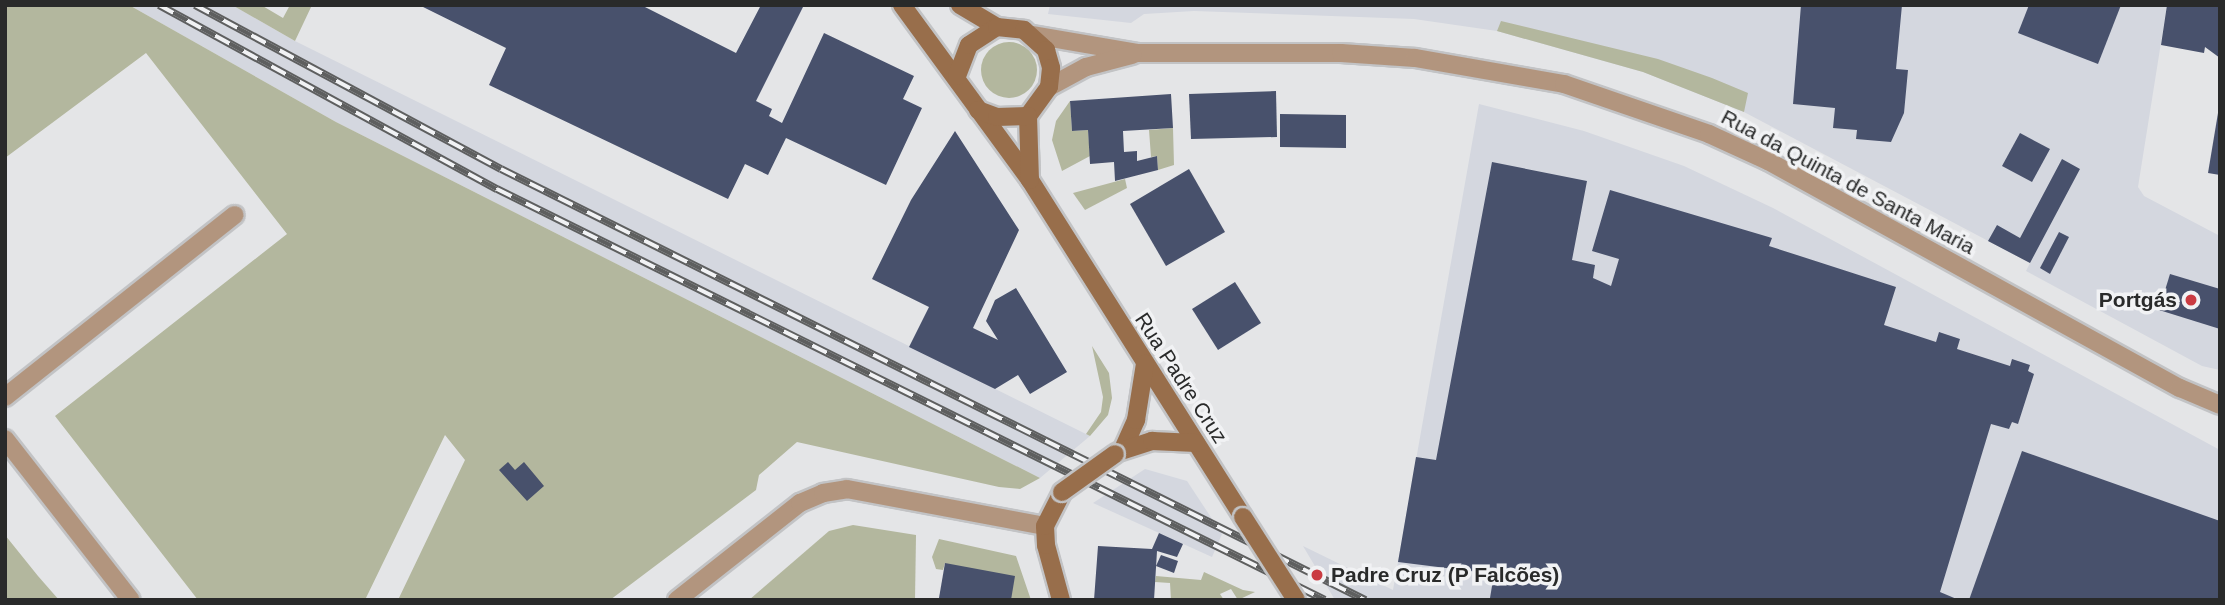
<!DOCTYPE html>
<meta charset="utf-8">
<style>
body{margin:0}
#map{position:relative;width:2225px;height:605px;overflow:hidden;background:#e4e5e7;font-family:Arial,sans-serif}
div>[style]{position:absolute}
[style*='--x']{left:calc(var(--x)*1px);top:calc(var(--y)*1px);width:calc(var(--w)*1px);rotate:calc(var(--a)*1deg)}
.built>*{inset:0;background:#d4d7df}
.green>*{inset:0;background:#b3b79e}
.round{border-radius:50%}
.building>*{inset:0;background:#48516c}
.roads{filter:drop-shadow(2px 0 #c2c3c5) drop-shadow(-2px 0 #c2c3c5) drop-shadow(0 2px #c2c3c5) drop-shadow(0 -2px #c2c3c5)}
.street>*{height:18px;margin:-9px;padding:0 9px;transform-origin:9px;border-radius:9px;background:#b2957e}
.secondary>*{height:18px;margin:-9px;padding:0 9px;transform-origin:9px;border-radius:9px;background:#986e4b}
.rail>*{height:8px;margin-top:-4px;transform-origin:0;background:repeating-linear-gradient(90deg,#f1f2f4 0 16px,#5e5f5f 0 32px);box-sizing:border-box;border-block:2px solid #5e5f5f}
.bridges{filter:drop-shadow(2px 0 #c2c3c5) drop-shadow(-2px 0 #c2c3c5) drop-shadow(0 2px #c2c3c5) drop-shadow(0 -2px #c2c3c5)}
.secondary-bridge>*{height:18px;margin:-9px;padding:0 9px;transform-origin:9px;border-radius:9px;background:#986e4b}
.dots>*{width:19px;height:19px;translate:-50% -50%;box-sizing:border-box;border:4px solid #f1f2f4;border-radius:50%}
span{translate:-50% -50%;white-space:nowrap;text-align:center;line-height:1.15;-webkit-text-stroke:7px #f1f2f4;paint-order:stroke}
.street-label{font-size:21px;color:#292a2a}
.poi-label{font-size:21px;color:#292a2a;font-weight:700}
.right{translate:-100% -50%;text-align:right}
.left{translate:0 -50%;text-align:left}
.frame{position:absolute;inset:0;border:7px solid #292a2a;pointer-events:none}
</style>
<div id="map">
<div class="built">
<div style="clip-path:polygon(129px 5px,232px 5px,295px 41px,1090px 436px,1040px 478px,336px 122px)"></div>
<div style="clip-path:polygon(1050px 5px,2167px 5px,2138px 187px,2144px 196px,2220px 236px,2220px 370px,2202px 366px,2026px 271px,2030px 263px,1744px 112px,1643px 72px,1497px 31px,1414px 19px,1194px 11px,1144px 14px,1131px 23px,1048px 14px)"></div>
<div style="clip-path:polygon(1479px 104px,1584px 131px,1684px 166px,1773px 208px,2220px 450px,2220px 600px,1335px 600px,1303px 546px,1393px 590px)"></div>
<div style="clip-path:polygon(1145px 469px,1187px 481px,1222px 534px,1212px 557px,1093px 503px)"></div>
</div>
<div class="green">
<div style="clip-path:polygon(5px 5px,129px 5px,336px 122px,1040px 478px,1020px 489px,999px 487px,797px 442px,759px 475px,756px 490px,610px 600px,398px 600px,465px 460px,445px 435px,365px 600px,198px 600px,55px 416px,287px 234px,146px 53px,5px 158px)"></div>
<div style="clip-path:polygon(232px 5px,261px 5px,283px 18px,290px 5px,312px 5px,295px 41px)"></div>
<div style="clip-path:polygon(1501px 21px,1658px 59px,1712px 78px,1748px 93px,1744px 112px,1643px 72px,1497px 31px)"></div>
<div class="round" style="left:981px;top:42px;width:56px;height:56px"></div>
<div style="clip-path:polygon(1070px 101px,1072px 131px,1088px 130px,1090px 156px,1062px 171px,1052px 140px,1056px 121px)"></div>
<div style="clip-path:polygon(1173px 128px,1174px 165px,1158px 170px,1157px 156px,1151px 157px,1149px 130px)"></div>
<div style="clip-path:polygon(1125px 179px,1127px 188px,1085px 210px,1073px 193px)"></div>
<div style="clip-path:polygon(1092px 346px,1109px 373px,1112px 398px,1108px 415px,1090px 436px,1086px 434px,1101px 412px,1103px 397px)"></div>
<div style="clip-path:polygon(853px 525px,916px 535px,915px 600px,749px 600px,829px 531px)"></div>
<div style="clip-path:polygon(5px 535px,38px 576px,59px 600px,5px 600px)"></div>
<div style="clip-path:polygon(939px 539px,1016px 556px,1031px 600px,1011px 600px,945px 563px,943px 570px,936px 569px,932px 557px)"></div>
<div style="clip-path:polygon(1204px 572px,1243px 590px,1255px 592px,1238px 600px,1231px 589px,1220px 594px,1224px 600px,1171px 600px,1170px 583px,1155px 582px,1156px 576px,1201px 580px)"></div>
</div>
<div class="building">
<div style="clip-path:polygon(419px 5px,641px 5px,736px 53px,761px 5px,804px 5px,756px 101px,772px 109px,769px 116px,782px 123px,824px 33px,914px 76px,903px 99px,922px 108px,886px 185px,786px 138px,768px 175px,745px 164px,728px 199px,489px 85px,506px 48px)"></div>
<div style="clip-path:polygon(1801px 5px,1902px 5px,1896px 69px,1908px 70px,1904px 113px,1891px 142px,1856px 139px,1857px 130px,1833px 128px,1835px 108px,1793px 104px)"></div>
<div style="clip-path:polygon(2029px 5px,2121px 5px,2098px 64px,2018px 33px)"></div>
<div style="clip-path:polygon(2167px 5px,2220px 5px,2220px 58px,2205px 47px,2204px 53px,2161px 45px)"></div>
<div style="clip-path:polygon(1276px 91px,1277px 137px,1191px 139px,1189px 94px)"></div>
<div style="clip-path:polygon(1171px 94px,1173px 128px,1123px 131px,1124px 152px,1137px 151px,1137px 161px,1157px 156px,1158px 170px,1115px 181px,1114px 162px,1090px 164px,1088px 130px,1072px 131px,1070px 101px)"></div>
<div style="clip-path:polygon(2218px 113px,2220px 113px,2220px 175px,2208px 173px)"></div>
<div style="clip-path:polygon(1280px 114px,1346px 115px,1346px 148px,1280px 147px)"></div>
<div style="clip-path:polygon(955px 131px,1019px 230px,973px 328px,998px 340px,986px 321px,995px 300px,1016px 288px,1067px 372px,1030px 394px,1018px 375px,995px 389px,909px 347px,929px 307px,872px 279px,911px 200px)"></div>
<div style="clip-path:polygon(2020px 133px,2050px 149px,2032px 182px,2002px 166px)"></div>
<div style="clip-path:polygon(2062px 159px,2080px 169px,2030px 263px,1988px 241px,1997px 225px,2020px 238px)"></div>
<div style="clip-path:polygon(1492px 162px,1587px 181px,1572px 260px,1595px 265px,1593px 278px,1611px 286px,1619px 259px,1592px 251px,1610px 190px,1772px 238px,1769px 246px,1896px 287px,1884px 325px,1936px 342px,1939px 332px,1960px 339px,1957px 349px,2010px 366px,2012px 359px,2030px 365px,2028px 371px,2034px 374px,2018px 424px,2012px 422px,2009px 429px,1991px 424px,1940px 592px,1959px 600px,1494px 600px,1490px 598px,1494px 574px,1398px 562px,1416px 457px,1436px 460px)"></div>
<div style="clip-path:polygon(1189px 169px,1225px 232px,1166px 266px,1130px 204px)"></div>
<div style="clip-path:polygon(2059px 232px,2069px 237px,2050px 274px,2040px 268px)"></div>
<div style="clip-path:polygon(2170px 274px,2220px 289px,2220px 329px,2159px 310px)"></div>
<div style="clip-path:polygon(1235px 282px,1261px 323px,1218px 350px,1192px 309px)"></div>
<div style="clip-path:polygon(2022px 451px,2220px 521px,2220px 600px,1969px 600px)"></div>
<div style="clip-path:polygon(508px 462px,515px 470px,524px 462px,544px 486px,527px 501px,499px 470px)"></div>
<div style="clip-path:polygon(1159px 533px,1183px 544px,1177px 557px,1157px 551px,1154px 600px,1094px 600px,1098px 546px,1152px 549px)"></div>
<div style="clip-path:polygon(1161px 555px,1178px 561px,1174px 573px,1156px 566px)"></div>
<div style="clip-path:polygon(945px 563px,1015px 576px,1011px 600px,939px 598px)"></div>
</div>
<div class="roads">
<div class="street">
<div style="--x:1033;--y:35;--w:107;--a:9.7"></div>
<div style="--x:1138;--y:53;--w:203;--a:0"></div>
<div style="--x:1341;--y:53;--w:74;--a:3.9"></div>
<div style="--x:1415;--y:58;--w:151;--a:9.9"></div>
<div style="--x:1564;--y:84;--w:153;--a:19"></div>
<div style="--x:1709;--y:134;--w:65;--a:24.6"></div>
<div style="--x:1768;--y:161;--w:470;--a:28.9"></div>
<div style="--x:2180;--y:388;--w:43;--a:23"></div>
<div style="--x:1049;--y:87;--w:42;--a:-28.4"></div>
<div style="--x:1086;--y:67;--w:48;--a:-14.6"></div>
<div style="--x:5;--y:397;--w:293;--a:-38.4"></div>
<div style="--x:5;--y:439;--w:204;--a:52"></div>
<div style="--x:677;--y:600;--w:157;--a:-38.3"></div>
<div style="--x:800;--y:503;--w:25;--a:-23"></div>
<div style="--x:823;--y:493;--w:24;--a:-9"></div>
<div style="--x:847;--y:489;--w:201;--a:10.6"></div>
</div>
<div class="secondary">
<div style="--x:902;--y:5;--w:217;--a:53.8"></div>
<div style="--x:1030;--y:180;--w:399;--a:57.7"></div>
<div style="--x:960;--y:5;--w:43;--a:30.7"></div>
<div style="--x:957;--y:76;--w:33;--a:-69"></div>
<div style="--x:969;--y:45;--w:33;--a:-33"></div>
<div style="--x:997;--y:27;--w:27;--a:6"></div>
<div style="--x:1024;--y:30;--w:30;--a:42"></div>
<div style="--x:1046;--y:50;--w:19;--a:74"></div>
<div style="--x:1051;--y:68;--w:19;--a:96"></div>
<div style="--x:1049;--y:87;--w:36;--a:126"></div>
<div style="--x:1028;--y:116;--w:64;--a:88.2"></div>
<div style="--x:978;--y:110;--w:20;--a:20"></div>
<div style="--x:997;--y:117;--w:31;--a:-2"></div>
<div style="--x:1124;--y:447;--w:30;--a:-66"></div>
<div style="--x:1136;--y:420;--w:57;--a:-80.9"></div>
<div style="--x:1118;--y:452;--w:36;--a:-18"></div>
<div style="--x:1152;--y:441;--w:44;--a:2.6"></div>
<div style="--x:1061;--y:600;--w:57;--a:-105.3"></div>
<div style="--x:1046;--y:545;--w:19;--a:-93"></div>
<div style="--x:1045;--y:526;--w:38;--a:-63"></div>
</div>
</div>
<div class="rail">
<div style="--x:159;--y:5;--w:385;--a:28.6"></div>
<div style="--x:497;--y:189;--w:924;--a:26.4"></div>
<div style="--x:195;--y:5;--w:347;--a:28.2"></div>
<div style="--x:501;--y:169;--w:966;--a:26.51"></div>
</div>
<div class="bridges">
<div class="secondary-bridge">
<div style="--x:1062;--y:492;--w:65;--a:-35.6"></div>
<div style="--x:1243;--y:517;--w:98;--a:57.4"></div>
</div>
</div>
<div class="dots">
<div style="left:2191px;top:300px;background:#ca3b42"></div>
<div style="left:1317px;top:575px;background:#ca3b42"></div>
</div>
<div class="street-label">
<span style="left:1848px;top:182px;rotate:28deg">Rua da Quinta de Santa Maria</span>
<span style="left:1181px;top:378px;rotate:57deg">Rua Padre Cruz</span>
</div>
<div class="poi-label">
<span class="right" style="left:2177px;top:300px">Portgás</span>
<span class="left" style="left:1331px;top:575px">Padre Cruz (P Falcões)</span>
</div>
<div class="frame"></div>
</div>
